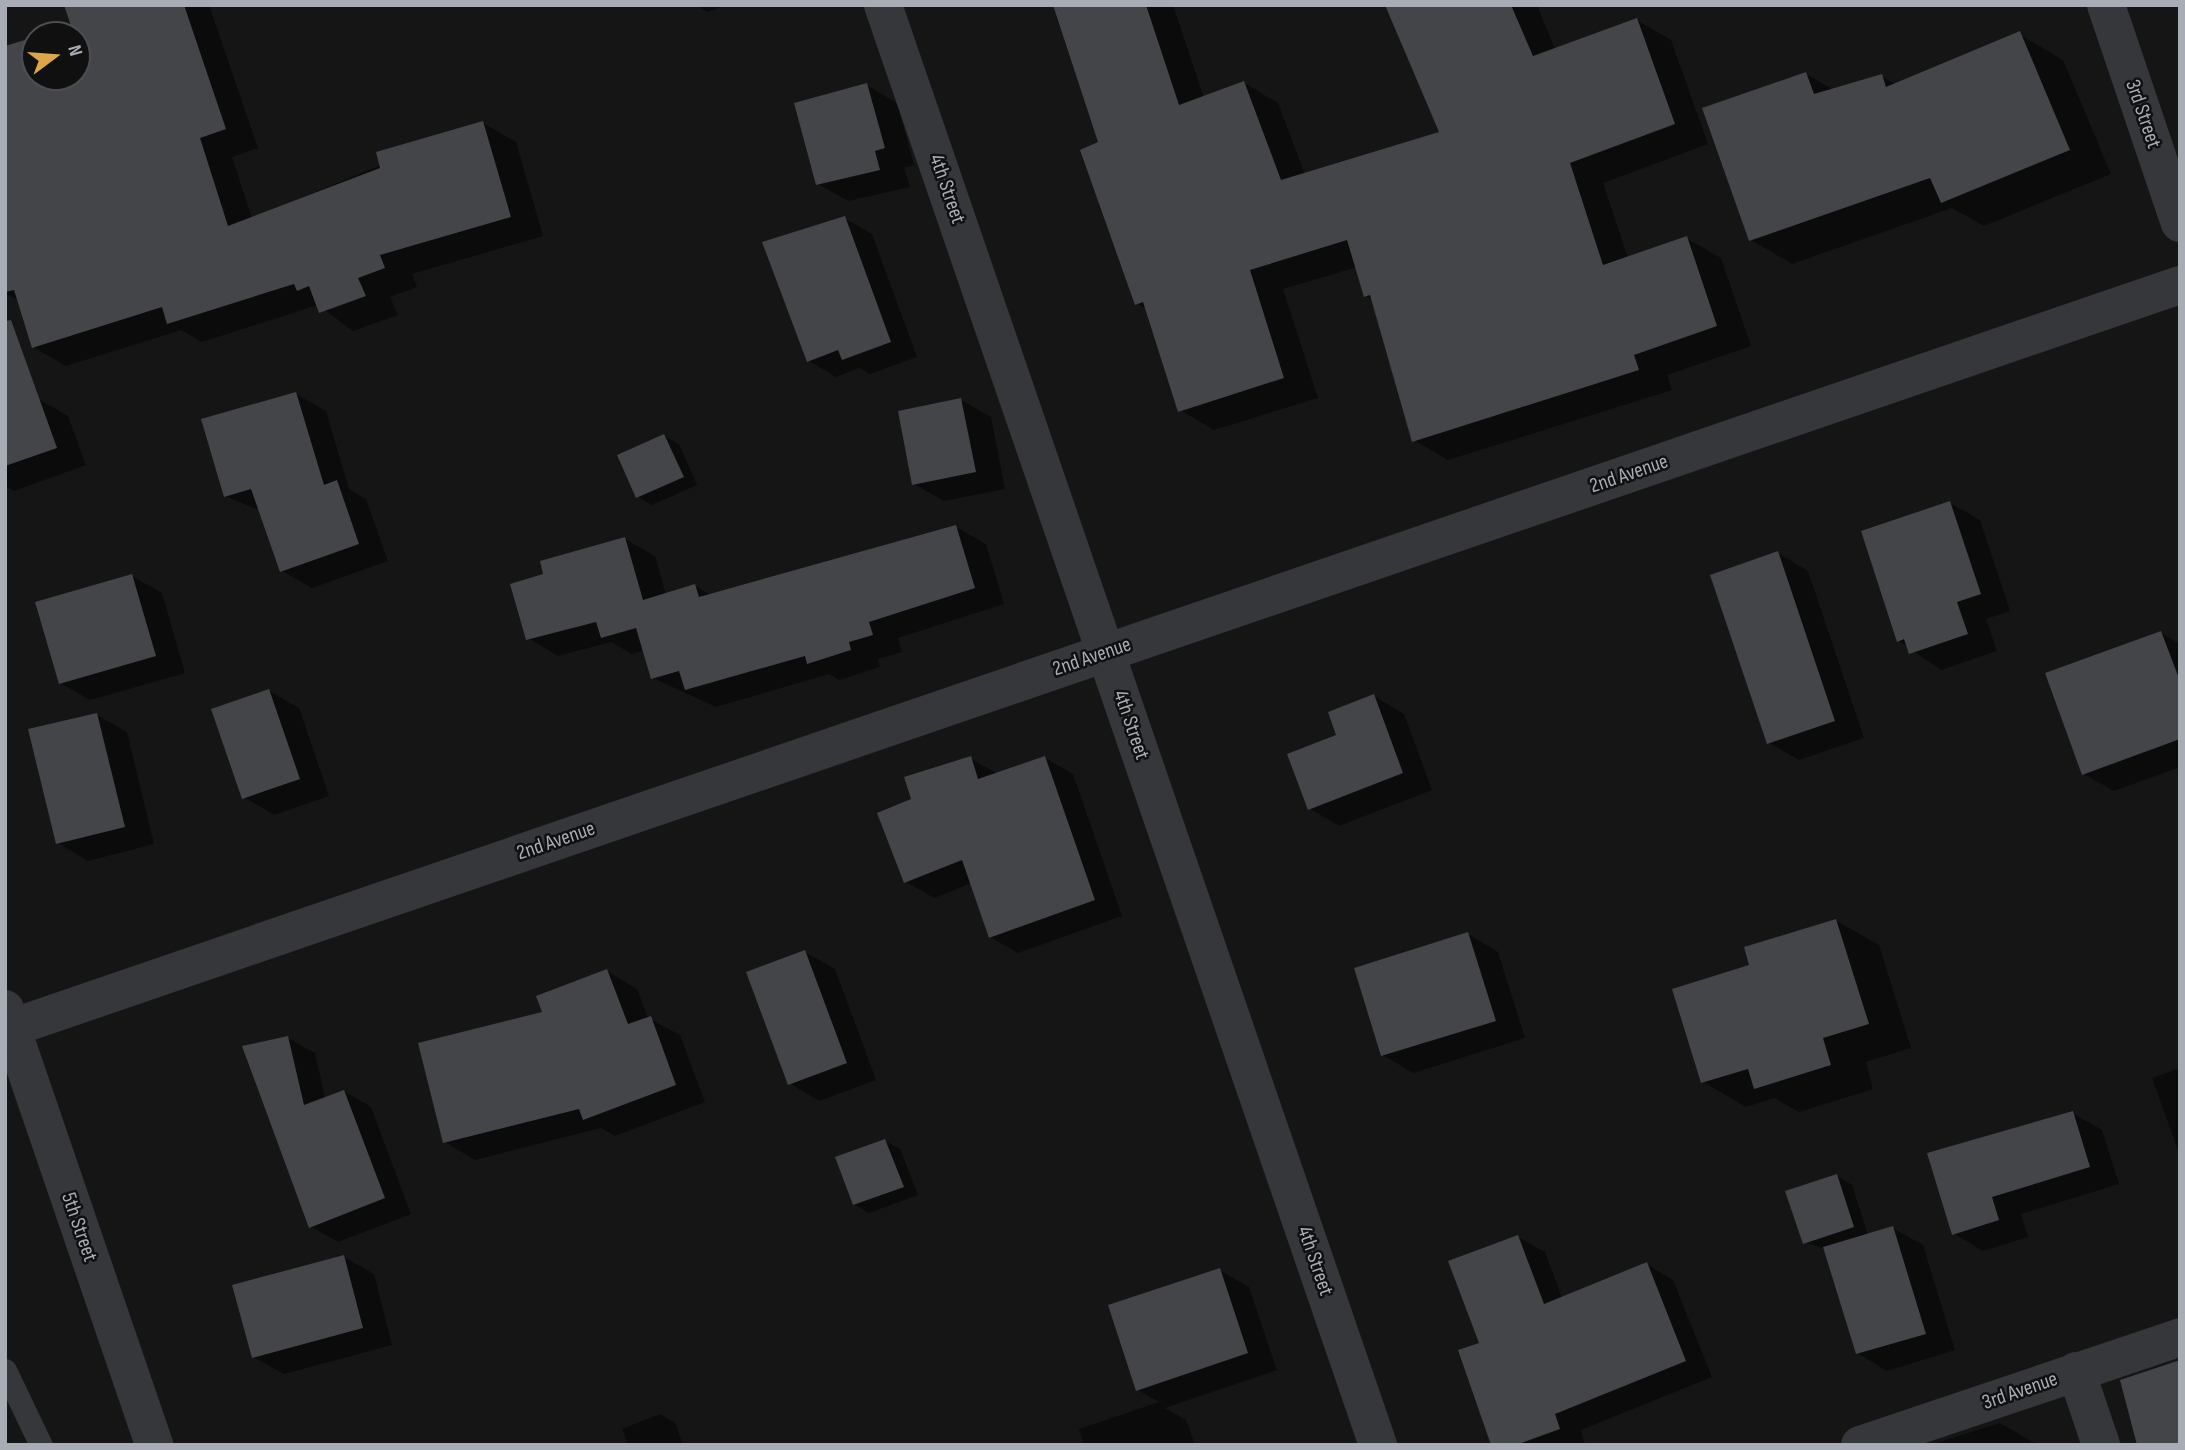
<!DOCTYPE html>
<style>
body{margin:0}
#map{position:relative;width:2185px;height:1450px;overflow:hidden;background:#151516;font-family:"Sofia Sans Condensed",sans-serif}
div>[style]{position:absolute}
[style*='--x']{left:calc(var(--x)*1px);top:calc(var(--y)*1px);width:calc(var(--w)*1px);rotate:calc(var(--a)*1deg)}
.shadow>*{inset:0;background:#0007}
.building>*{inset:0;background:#444549}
.lane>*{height:23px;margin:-11.5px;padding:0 11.5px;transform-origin:11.5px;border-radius:11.5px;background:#36373b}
.street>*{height:38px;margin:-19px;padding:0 19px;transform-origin:19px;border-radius:19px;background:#36373b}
span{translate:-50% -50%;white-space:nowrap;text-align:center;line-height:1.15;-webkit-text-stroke:5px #101011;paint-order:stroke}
.street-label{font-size:21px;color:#a8acb5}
.frame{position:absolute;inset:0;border:7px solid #a8acb5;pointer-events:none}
.north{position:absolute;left:21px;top:21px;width:70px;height:70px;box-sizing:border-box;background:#101011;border:2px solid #4d4e53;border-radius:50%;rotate:74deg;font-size:19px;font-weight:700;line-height:28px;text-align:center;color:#a8acb5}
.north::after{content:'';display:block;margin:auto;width:24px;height:32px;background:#dba748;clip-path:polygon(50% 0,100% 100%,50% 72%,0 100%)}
</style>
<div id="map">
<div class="shadow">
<div style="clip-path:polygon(88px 5px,209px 5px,258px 148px,232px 157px,252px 218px,483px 123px,516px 142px,543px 236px,412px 274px,417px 287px,390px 297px,398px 315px,353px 331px,318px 305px,202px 342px,181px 330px,66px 366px,33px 347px,19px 301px,5px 293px,5px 48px,35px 38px,35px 77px,77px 77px,77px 35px,46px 35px,73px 27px)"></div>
<div style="clip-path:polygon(696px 5px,727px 5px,708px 12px)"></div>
<div style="clip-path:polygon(1055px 5px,1173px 5px,1204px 98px,1244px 83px,1278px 103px,1305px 175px,1441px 133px,1398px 5px,1537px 5px,1555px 49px,1637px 20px,1671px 40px,1708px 144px,1603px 183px,1628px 258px,1686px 238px,1721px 258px,1751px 346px,1667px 375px,1672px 390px,1448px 460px,1414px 440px,1374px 300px,1365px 296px,1357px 267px,1283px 289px,1318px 398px,1214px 430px,1180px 410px,1146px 309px,1136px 303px,1101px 143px)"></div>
<div style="clip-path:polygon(2022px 36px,2063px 60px,2111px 174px,1984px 226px,1952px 208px,1792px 264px,1751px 240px,1806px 74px,1834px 90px,1882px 76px,1897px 85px)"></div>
<div style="clip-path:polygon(867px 85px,897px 103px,914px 165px,904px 168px,910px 187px,848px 201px,818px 184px)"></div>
<div style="clip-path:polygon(844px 218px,872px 234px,917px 357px,870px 374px,859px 368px,836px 377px,809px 361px)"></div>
<div style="clip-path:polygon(296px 394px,326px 411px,349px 489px,366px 499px,388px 561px,312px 588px,282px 571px,261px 511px,225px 496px)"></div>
<div style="clip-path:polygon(38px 399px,68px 416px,86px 465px,14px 491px,5px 486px,5px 411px)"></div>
<div style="clip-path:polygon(961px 400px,991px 417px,1005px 489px,944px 501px,914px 484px)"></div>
<div style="clip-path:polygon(664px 436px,679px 444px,697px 485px,652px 505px,638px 497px)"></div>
<div style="clip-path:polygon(1950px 503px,1980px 520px,2010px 611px,1986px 619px,1997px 651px,1941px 670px,1899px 641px)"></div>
<div style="clip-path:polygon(956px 527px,986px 544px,1004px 604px,898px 638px,902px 652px,878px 659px,880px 667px,839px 680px,829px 674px,716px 707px,653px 678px,645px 650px,632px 654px,611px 642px,558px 656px,528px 638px,546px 575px,625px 539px,655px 556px,666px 595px,695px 586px,711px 595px)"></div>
<div style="clip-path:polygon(1778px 553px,1808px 571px,1864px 738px,1799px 760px,1769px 743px)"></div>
<div style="clip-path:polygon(132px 576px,162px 593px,185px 673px,90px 700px,60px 683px)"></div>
<div style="clip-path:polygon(2161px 633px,2180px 644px,2180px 767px,2114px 791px,2084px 774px)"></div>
<div style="clip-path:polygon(269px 691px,299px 708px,329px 796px,274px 815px,244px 797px)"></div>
<div style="clip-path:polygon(1374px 696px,1404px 714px,1432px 790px,1339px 826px,1309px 808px)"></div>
<div style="clip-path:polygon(97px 715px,127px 732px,154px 844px,88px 861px,58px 843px)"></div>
<div style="clip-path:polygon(970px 758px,998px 774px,1045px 758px,1073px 774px,1122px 916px,1018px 953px,990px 937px,972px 883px,934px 898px,906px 882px,913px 800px)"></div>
<div style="clip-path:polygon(1835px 920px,1879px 945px,1911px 1048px,1866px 1062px,1873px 1089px,1799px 1112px,1774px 1098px,1746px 1107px,1703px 1082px)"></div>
<div style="clip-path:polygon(1468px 934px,1498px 952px,1525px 1038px,1413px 1073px,1383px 1055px)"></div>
<div style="clip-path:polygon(805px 952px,835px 969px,876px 1080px,819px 1101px,789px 1083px)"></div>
<div style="clip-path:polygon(607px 971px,637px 989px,648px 1018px,680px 1035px,705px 1102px,615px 1136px,601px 1128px,475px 1160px,445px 1142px,545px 1013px)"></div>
<div style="clip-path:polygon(288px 1038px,315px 1053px,325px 1098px,344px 1091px,371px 1107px,411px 1214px,338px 1242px,310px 1226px)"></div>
<div style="clip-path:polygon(2180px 1068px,2180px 1156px,2152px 1078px)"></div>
<div style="clip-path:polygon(2072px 1113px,2102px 1130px,2119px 1184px,2021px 1214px,2028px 1237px,1983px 1251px,1953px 1233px)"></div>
<div style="clip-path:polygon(885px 1141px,900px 1149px,918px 1195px,869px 1213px,854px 1204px)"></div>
<div style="clip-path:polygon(1837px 1176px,1852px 1185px,1868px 1235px,1893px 1228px,1923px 1245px,1955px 1350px,1887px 1371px,1857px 1353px,1825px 1249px,1804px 1242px)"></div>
<div style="clip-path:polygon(1518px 1237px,1545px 1252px,1562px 1298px,1646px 1264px,1673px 1280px,1712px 1377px,1581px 1430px,1585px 1445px,1493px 1445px,1481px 1344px)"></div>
<div style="clip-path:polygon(344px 1257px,374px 1274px,392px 1345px,284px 1374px,253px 1357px)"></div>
<div style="clip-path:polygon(1219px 1270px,1249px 1287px,1277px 1370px,1165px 1408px,1186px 1420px,1195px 1445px,1084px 1445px,1079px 1429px,1159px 1402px,1138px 1390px)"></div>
<div style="clip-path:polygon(660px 1414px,675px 1423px,683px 1445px,628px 1445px,622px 1429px)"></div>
<div style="clip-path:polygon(2000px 1423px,2038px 1445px,1930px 1445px)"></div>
</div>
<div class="building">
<div style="clip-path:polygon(64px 5px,184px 5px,226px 129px,200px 138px,228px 226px,380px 168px,376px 152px,483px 121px,511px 217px,380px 255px,385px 268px,358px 278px,366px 296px,319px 313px,309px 286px,297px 291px,294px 284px,167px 324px,162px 307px,32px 348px,14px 290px,5px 292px,5px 46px,35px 37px,35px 77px,77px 77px,77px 35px,40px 35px,71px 26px)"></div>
<div style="clip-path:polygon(1053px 5px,1146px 5px,1179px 105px,1244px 81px,1281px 180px,1439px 132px,1385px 5px,1511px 5px,1533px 56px,1637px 18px,1675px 124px,1570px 163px,1603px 265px,1687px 236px,1717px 326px,1634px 355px,1639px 370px,1412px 442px,1370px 295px,1364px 297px,1347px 240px,1250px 270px,1284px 378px,1178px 412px,1143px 302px,1135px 305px,1080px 150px,1098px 142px)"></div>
<div style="clip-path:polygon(2020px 31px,2070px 150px,1941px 203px,1930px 178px,1749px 241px,1702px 108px,1806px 72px,1814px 94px,1882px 74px,1886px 87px)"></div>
<div style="clip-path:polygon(867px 83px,885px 148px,875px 151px,880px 170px,816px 185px,794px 103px)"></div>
<div style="clip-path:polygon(845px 216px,891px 342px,842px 360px,838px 350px,807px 362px,762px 242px)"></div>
<div style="clip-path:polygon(11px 320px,57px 448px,5px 466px,5px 321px)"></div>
<div style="clip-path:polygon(296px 392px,324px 485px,337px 480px,359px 544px,280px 572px,251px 489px,224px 497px,201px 419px)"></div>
<div style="clip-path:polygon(961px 398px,976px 472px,912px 485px,898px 411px)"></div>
<div style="clip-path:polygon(664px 434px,684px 477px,636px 498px,617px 455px)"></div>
<div style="clip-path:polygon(1950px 501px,1981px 594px,1957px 602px,1968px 634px,1909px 654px,1904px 639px,1897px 642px,1861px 531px)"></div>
<div style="clip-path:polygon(956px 525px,975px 588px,869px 622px,873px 635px,849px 642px,851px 650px,807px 664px,805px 656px,685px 690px,679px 671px,651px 679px,636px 628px,601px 638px,596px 622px,526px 640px,510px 584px,543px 574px,540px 561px,625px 537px,643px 600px,695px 584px,699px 597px)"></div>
<div style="clip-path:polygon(1778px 551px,1835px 721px,1767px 744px,1710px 575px)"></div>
<div style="clip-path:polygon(132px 574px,156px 656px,59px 684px,35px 602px)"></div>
<div style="clip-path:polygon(2161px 631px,2180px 681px,2180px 739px,2082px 775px,2045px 673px)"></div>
<div style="clip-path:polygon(269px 689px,300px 779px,242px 799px,211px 709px)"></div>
<div style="clip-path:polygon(1374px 694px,1403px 773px,1308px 810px,1287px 754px,1336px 735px,1328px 712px)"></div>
<div style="clip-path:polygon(97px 713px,125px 827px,56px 844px,28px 729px)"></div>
<div style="clip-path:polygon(971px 756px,978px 779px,1045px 756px,1095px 900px,989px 938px,962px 860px,904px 883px,877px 813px,911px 799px,904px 777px)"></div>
<div style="clip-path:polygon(1836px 919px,1869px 1024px,1823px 1038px,1831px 1065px,1754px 1089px,1748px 1069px,1701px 1083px,1672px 989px,1749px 965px,1744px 947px)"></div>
<div style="clip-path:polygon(1468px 932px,1496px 1021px,1381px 1056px,1354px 968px)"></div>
<div style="clip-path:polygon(805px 950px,847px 1063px,788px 1085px,746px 972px)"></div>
<div style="clip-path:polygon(607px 969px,628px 1024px,651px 1016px,676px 1085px,583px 1120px,579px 1109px,443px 1143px,418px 1043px,542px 1012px,536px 996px)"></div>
<div style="clip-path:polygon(288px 1036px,304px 1105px,344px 1090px,385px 1198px,309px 1228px,242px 1046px)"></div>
<div style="clip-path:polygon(2073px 1111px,2090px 1167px,1992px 1197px,1999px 1220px,1952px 1235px,1927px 1153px)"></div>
<div style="clip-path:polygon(885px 1139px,904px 1187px,853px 1205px,835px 1157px)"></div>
<div style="clip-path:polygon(1837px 1174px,1854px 1227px,1803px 1244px,1785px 1191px)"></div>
<div style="clip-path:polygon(1893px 1226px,1926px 1334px,1856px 1354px,1823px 1247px)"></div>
<div style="clip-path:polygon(1518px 1235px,1544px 1304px,1647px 1262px,1686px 1361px,1555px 1414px,1560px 1429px,1516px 1445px,1491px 1445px,1458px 1350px,1479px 1343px,1448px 1261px)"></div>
<div style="clip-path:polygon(344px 1255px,363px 1328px,252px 1358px,232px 1285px)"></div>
<div style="clip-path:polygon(1220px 1268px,1248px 1353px,1136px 1391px,1108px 1305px)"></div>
<div style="clip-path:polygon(2180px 1360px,2180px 1445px,2137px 1445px,2120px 1380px)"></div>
</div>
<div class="lane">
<div style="--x:5;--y:1370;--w:83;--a:64.4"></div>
</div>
<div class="street">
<div style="--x:883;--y:5;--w:1523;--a:71.03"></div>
<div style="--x:2106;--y:5;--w:230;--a:71.3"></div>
<div style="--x:5;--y:1009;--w:461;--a:71.1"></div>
<div style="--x:5;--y:1030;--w:2299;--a:-18.91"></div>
<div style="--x:2076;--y:1371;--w:78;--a:71.3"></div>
<div style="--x:1860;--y:1445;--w:338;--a:-18.6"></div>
</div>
<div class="street-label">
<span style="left:2143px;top:114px;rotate:71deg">3rd Street</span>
<span style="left:947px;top:189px;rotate:71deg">4th Street</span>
<span style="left:1629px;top:474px;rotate:-19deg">2nd Avenue</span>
<span style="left:1092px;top:657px;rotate:-19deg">2nd Avenue</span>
<span style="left:1131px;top:725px;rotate:71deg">4th Street</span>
<span style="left:556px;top:841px;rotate:-19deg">2nd Avenue</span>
<span style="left:79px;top:1227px;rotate:71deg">5th Street</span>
<span style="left:1315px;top:1261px;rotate:71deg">4th Street</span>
<span style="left:2020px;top:1391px;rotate:-19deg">3rd Avenue</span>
</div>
<div class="frame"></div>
<div class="north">N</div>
</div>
